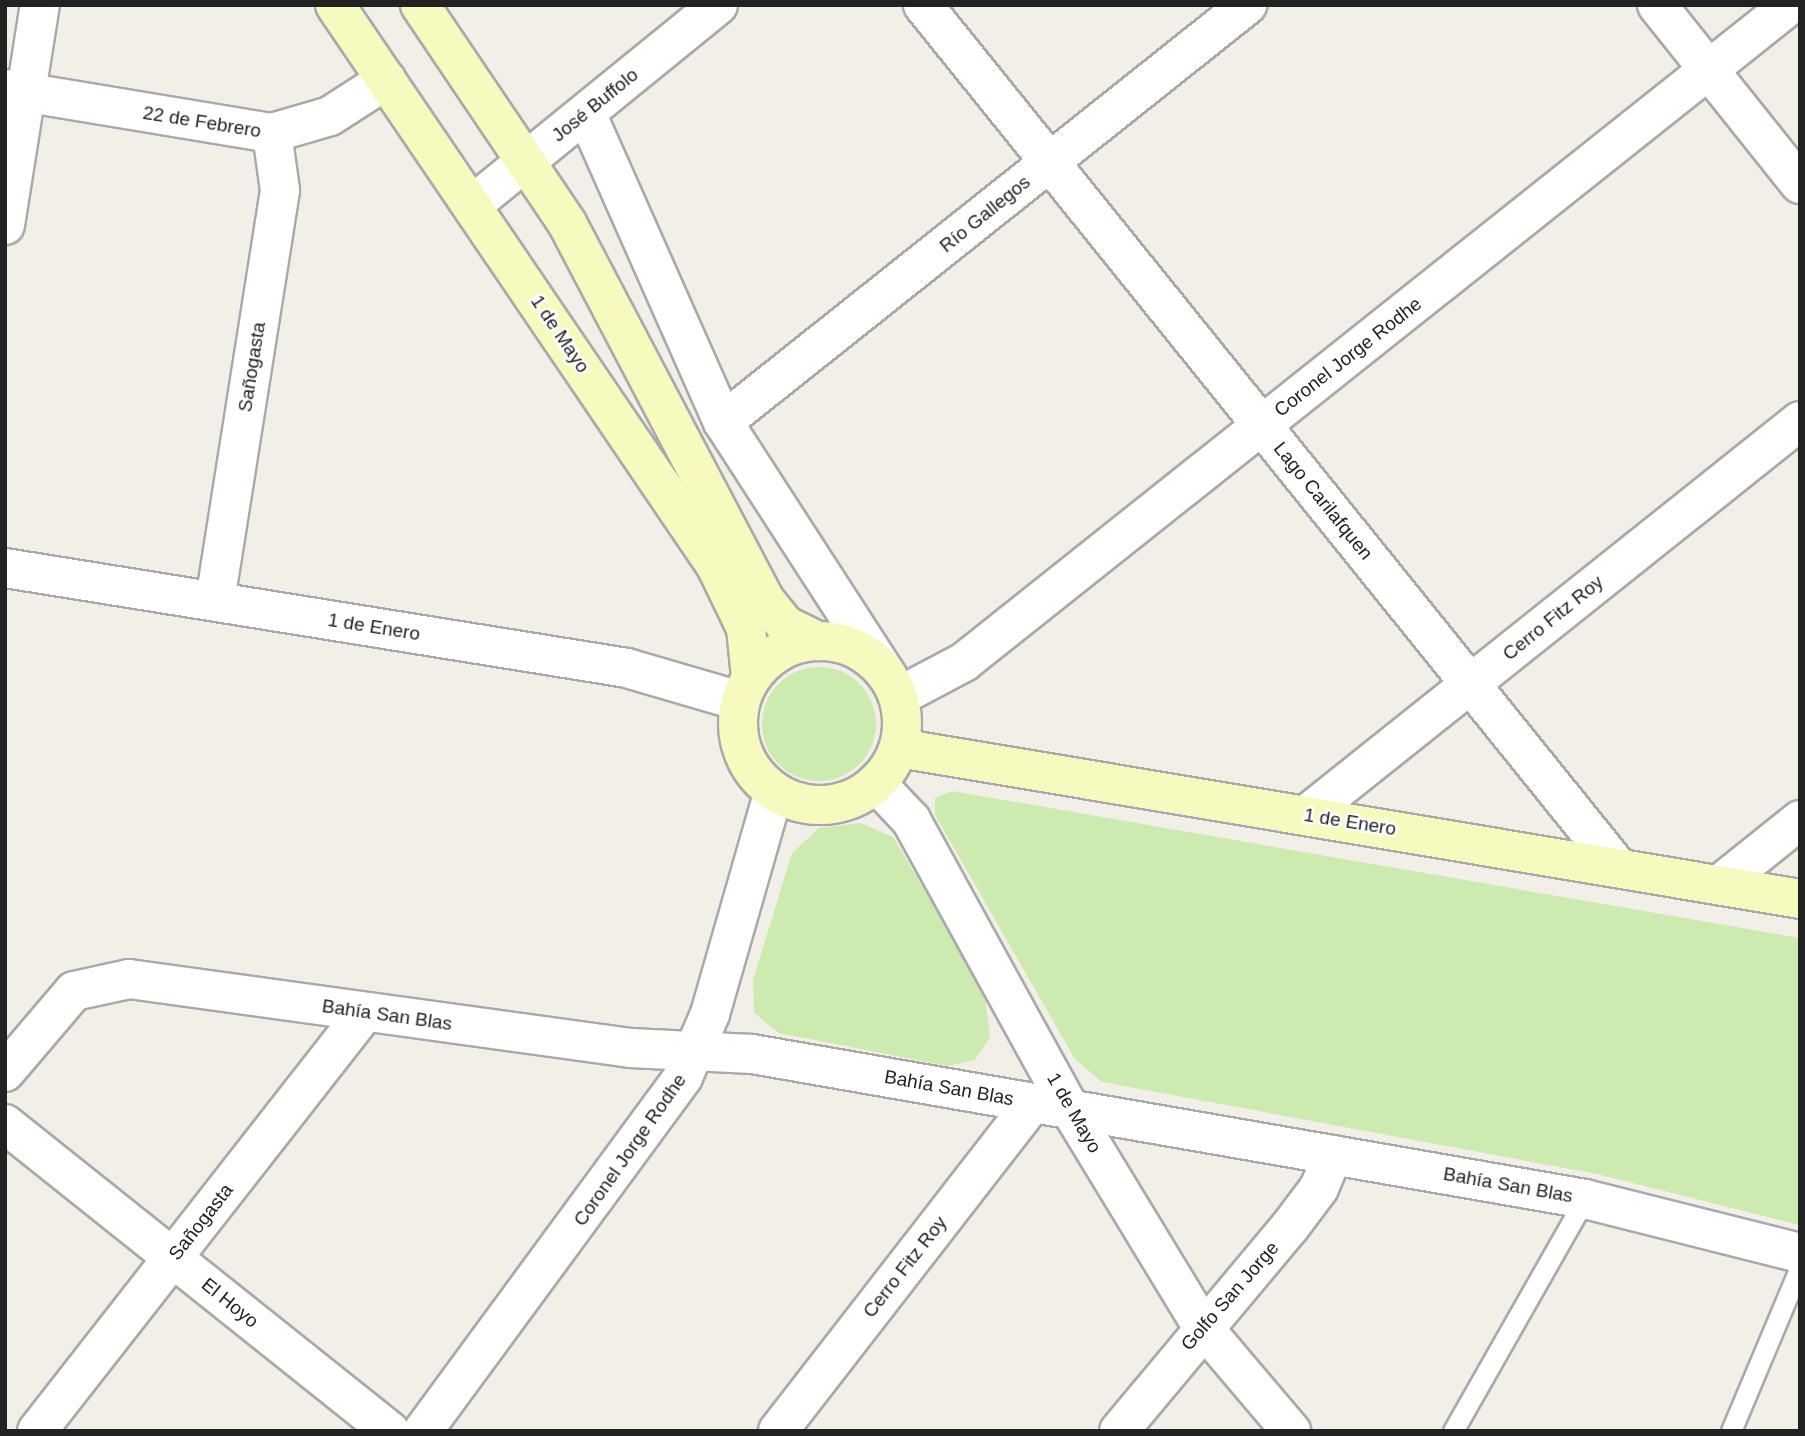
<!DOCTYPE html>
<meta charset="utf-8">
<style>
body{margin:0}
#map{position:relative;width:1805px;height:1436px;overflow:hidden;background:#f2efe9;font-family:Helvetica,sans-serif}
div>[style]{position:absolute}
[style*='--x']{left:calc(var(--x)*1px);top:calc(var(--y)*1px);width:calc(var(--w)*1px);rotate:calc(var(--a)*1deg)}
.grass>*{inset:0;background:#cdebb0}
.round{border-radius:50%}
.roads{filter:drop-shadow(2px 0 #a9a9a9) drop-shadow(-2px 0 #a9a9a9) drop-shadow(0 2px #a9a9a9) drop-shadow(0 -2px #a9a9a9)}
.service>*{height:19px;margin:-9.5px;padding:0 9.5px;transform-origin:9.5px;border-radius:9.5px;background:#fff}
.minor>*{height:38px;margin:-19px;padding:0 19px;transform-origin:19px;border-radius:19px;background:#fff}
.tertiary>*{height:38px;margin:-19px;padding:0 19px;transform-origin:19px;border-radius:19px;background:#fff}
.secondary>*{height:38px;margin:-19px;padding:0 19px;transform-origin:19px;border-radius:19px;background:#f7fabf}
.secondary>.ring{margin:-19px;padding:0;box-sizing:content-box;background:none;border:38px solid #f7fabf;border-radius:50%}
span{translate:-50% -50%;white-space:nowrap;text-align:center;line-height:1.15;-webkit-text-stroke:5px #fff;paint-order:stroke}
.street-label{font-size:19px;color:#222}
.frame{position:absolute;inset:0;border:7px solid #222;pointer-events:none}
</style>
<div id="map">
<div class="grass">
<div class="round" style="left:762px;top:667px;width:114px;height:114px"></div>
<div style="clip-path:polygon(952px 791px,1800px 938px,1800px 1225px,1597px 1174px,1102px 1082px,1075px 1059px,935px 815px,935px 798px)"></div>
<div style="clip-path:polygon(861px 823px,893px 837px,984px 989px,990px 1037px,975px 1060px,947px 1066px,779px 1033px,754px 1013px,753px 980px,792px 853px,819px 828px)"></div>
</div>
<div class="roads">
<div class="service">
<div style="--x:1453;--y:1431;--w:267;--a:-60.4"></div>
<div style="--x:1731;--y:1431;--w:178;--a:-67.2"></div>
</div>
<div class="minor">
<div style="--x:923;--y:5;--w:1106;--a:51.13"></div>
<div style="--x:1657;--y:5;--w:229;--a:51.4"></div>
<div style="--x:5;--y:89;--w:271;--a:9.4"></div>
<div style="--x:272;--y:133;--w:60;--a:-16.3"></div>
<div style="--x:330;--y:116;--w:67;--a:-32.7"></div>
<div style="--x:586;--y:113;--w:338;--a:66.1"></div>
<div style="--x:723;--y:422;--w:300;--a:57.1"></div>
<div style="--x:472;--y:205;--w:317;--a:-39.1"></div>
<div style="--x:5;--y:225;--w:223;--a:-81"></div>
<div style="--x:723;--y:422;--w:670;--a:-38.51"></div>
<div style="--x:215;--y:601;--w:416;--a:-81"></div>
<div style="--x:280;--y:190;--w:58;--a:-98"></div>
<div style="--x:898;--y:697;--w:75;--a:-27.9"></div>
<div style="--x:964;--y:662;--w:1055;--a:-38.5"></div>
<div style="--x:1306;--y:815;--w:632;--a:-38.57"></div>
<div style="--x:1719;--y:885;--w:104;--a:-38.7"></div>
<div style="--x:5;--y:1072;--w:106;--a:-49.6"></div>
<div style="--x:74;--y:991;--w:56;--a:-12.3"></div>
<div style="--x:129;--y:979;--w:507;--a:7.83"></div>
<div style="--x:631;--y:1048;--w:121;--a:2.8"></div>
<div style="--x:752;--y:1054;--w:846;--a:9.87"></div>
<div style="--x:1585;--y:1199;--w:222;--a:14.1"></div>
<div style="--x:5;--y:1124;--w:492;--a:38.6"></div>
<div style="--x:37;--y:1431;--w:532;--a:-51.95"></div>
<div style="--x:423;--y:1431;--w:439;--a:-53.7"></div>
<div style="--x:683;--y:1077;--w:69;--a:-66.8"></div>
<div style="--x:710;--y:1014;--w:232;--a:-74"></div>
<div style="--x:778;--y:1431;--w:415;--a:-52.2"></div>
<div style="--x:1119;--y:1431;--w:265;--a:-50.1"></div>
<div style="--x:1289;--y:1228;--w:50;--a:-53.1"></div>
<div style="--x:1319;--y:1188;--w:36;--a:-67"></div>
</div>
<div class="tertiary">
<div style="--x:5;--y:568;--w:630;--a:9.13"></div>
<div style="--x:627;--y:668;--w:118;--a:16.3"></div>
<div style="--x:876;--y:783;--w:51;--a:46.6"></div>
<div style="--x:911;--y:820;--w:330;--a:61.2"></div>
<div style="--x:1070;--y:1109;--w:254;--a:58.7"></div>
<div style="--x:1202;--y:1326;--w:138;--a:49.7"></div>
</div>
<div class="secondary">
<div style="--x:335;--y:5;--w:678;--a:55.82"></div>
<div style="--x:716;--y:566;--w:69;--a:64.2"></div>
<div style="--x:746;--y:628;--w:49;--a:84.2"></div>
<div style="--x:420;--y:5;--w:263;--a:56"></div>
<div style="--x:567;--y:223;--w:426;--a:62.3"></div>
<div style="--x:765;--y:600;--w:32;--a:51"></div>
<div style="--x:785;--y:625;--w:37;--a:26"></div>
<div class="ring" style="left:738px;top:641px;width:126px;height:126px"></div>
<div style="--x:899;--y:748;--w:914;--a:9.51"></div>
</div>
</div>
<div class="street-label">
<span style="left:595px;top:105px;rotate:-39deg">José Buffolo</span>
<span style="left:202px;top:122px;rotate:9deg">22 de Febrero</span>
<span style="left:985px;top:214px;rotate:-39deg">Río Gallegos</span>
<span style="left:560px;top:334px;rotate:56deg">1 de Mayo</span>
<span style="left:1348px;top:357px;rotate:-38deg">Coronel Jorge Rodhe</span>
<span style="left:252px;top:367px;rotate:-81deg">Sañogasta</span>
<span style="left:1323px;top:501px;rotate:51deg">Lago Carilafquen</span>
<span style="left:1553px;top:618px;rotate:-39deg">Cerro Fitz Roy</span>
<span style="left:374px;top:627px;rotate:9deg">1 de Enero</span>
<span style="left:1350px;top:822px;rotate:9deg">1 de Enero</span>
<span style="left:387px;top:1015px;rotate:8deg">Bahía San Blas</span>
<span style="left:949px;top:1088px;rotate:10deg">Bahía San Blas</span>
<span style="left:1074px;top:1113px;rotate:60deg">1 de Mayo</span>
<span style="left:630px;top:1150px;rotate:-55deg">Coronel Jorge Rodhe</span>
<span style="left:1508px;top:1185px;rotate:10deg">Bahía San Blas</span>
<span style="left:201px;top:1222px;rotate:-52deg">Sañogasta</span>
<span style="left:905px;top:1267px;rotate:-52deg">Cerro Fitz Roy</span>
<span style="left:1230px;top:1296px;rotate:-49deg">Golfo San Jorge</span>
<span style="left:230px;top:1303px;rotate:39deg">El Hoyo</span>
</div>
<div class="frame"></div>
</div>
